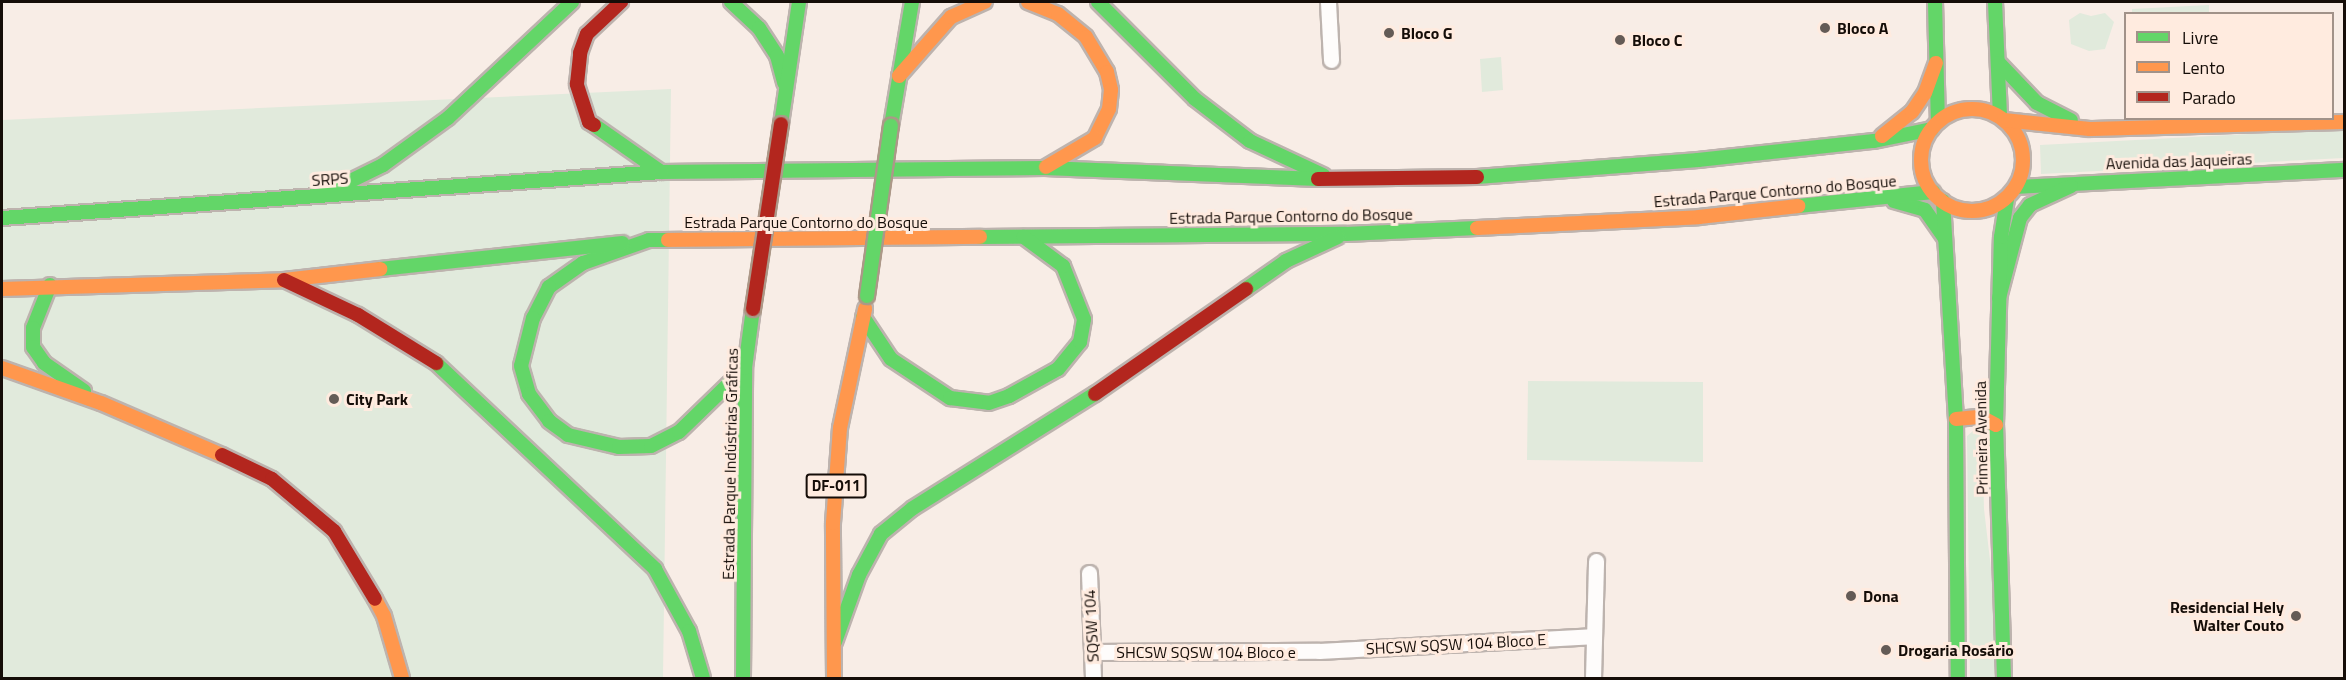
<!DOCTYPE html>
<meta charset="utf-8">
<style>
body{margin:0}
#map{position:relative;width:2346px;height:680px;overflow:hidden;background:#f8ede6;font-family:"Titillium Web",sans-serif}
div>[style]{position:absolute}
[style*='--x']{left:calc(var(--x)*1px);top:calc(var(--y)*1px);width:calc(var(--w)*1px);rotate:calc(var(--a)*1deg)}
.green>*{inset:0;background:#e1eadc}
.roads{filter:drop-shadow(2px 0 #bdb3ae) drop-shadow(-2px 0 #bdb3ae) drop-shadow(0 2px #bdb3ae) drop-shadow(0 -2px #bdb3ae)}
.street>*{height:15px;margin:-7.5px;padding:0 7.5px;transform-origin:7.5px;border-radius:7.5px;background:#fefcfb}
.fast>*{height:14px;margin:-7px;padding:0 7px;transform-origin:7px;border-radius:7px;background:#63d668}
.slow>*{height:14px;margin:-7px;padding:0 7px;transform-origin:7px;border-radius:7px;background:#ff974d}
.slow>.ring{margin:-7px;padding:0;box-sizing:content-box;background:none;border:14px solid #ff974d;border-radius:50%}
.jam>*{height:14px;margin:-7px;padding:0 7px;transform-origin:7px;border-radius:7px;background:#b3261e}
.bridges{filter:drop-shadow(2px 0 #ac9888) drop-shadow(-2px 0 #ac9888) drop-shadow(0 2px #ac9888) drop-shadow(0 -2px #ac9888)}
.fast-bridge>*{height:14px;margin:-7px;padding:0 7px;transform-origin:7px;border-radius:7px;background:#63d668}
.jam-bridge>*{height:14px;margin:-7px;padding:0 7px;transform-origin:7px;border-radius:7px;background:#b3261e}
.dots>*{width:16px;height:16px;translate:-50% -50%;box-sizing:border-box;border:3px solid #ffebdf;border-radius:50%}
span{translate:-50% -50%;white-space:nowrap;text-align:center;line-height:1.15;-webkit-text-stroke:6px #ffebdf;paint-order:stroke}
.shield-label span{padding:2px 4px;background:#ffebdf;border:2px solid;border-radius:4px;-webkit-text-stroke-width:0}
.shield-label{font-size:15px;color:#150d08;font-weight:700}
.poi-label{font-size:16px;color:#150d08;font-weight:700}
.left{translate:0 -50%;text-align:left}
.right{translate:-100% -50%;text-align:right}
.street-label{font-size:16px;color:#150d08}
.frame{position:absolute;inset:0;border:3px solid #150d08;pointer-events:none}
.legend{position:absolute;left:2124px;top:12px;width:210px;height:108px;box-sizing:border-box;background:#ffebdf;border:2px solid #a19289;margin:0;padding:8px 10px;list-style:none;font-size:18px;color:#150d08}
.legend li{display:flex;align-items:center;gap:12px;height:30px}
.legend b{width:30px;border:2px solid #a19289}
</style>
<div id="map">
<div class="green">
<div style="clip-path:polygon(2209px 5px,2209px 13px,2132px 13px,2132px 9px)"></div>
<div style="clip-path:polygon(2080px 13px,2091px 16px,2105px 13px,2114px 22px,2105px 49px,2089px 51px,2071px 44px,2069px 20px)"></div>
<div style="clip-path:polygon(1501px 57px,1503px 90px,1482px 92px,1480px 59px)"></div>
<div style="clip-path:polygon(671px 89px,663px 678px,2px 678px,2px 120px)"></div>
<div style="clip-path:polygon(2344px 129px,2344px 158px,2041px 174px,2040px 145px)"></div>
<div style="clip-path:polygon(1528px 381px,1703px 382px,1703px 462px,1527px 460px)"></div>
<div style="clip-path:polygon(1973px 431px,1982px 436px,1984px 509px,1994px 594px,1995px 678px,1970px 678px,1967px 436px)"></div>
</div>
<div class="roads">
<div class="street">
<div style="--x:1328;--y:2;--w:58;--a:87"></div>
<div style="--x:1089;--y:573;--w:105;--a:87.8"></div>
<div style="--x:1093;--y:652;--w:226;--a:-0.3"></div>
<div style="--x:1319;--y:651;--w:273;--a:-3.1"></div>
<div style="--x:1593;--y:678;--w:117;--a:-88.5"></div>
</div>
<div class="fast">
<div style="--x:731;--y:2;--w:38;--a:43"></div>
<div style="--x:759;--y:28;--w:33;--a:57"></div>
<div style="--x:777;--y:56;--w:28;--a:75"></div>
<div style="--x:1098;--y:2;--w:137;--a:45"></div>
<div style="--x:1195;--y:99;--w:69;--a:37.4"></div>
<div style="--x:1250;--y:141;--w:81;--a:25"></div>
<div style="--x:1935;--y:2;--w:120;--a:88.6"></div>
<div style="--x:1995;--y:2;--w:115;--a:87.5"></div>
<div style="--x:1999;--y:63;--w:55;--a:46.5"></div>
<div style="--x:2037;--y:103;--w:38;--a:27"></div>
<div style="--x:781;--y:124;--w:123;--a:-81.6"></div>
<div style="--x:594;--y:125;--w:82;--a:35"></div>
<div style="--x:661;--y:172;--w:384;--a:-0.6"></div>
<div style="--x:1045;--y:168;--w:273;--a:2.3"></div>
<div style="--x:891;--y:126;--w:126;--a:-80.4"></div>
<div style="--x:1477;--y:177;--w:222;--a:-4.4"></div>
<div style="--x:1698;--y:160;--w:177;--a:-6.2"></div>
<div style="--x:1874;--y:141;--w:59;--a:-11.7"></div>
<div style="--x:2016;--y:187;--w:328;--a:-3"></div>
<div style="--x:320;--y:196;--w:70;--a:-26.2"></div>
<div style="--x:383;--y:165;--w:80;--a:-35.9"></div>
<div style="--x:448;--y:118;--w:170;--a:-43.1"></div>
<div style="--x:1894;--y:201;--w:32;--a:16"></div>
<div style="--x:1925;--y:210;--w:35;--a:55"></div>
<div style="--x:1943;--y:201;--w:218;--a:86.6"></div>
<div style="--x:1956;--y:419;--w:259;--a:89.6"></div>
<div style="--x:1798;--y:206;--w:136;--a:-5.9"></div>
<div style="--x:2;--y:218;--w:661;--a:-3.99"></div>
<div style="--x:980;--y:237;--w:366;--a:-0.5"></div>
<div style="--x:1346;--y:234;--w:131;--a:-2.6"></div>
<div style="--x:668;--y:240;--w:19;--a:180"></div>
<div style="--x:649;--y:240;--w:70;--a:160.8"></div>
<div style="--x:583;--y:263;--w:42;--a:144.8"></div>
<div style="--x:549;--y:287;--w:35;--a:117"></div>
<div style="--x:533;--y:318;--w:49;--a:104"></div>
<div style="--x:521;--y:366;--w:29;--a:74"></div>
<div style="--x:529;--y:394;--w:34;--a:53"></div>
<div style="--x:549;--y:421;--w:24;--a:36"></div>
<div style="--x:568;--y:435;--w:52;--a:13.2"></div>
<div style="--x:619;--y:447;--w:32;--a:-2"></div>
<div style="--x:651;--y:446;--w:31;--a:-27"></div>
<div style="--x:679;--y:432;--w:92;--a:-44.1"></div>
<div style="--x:380;--y:269;--w:244;--a:-6.1"></div>
<div style="--x:50;--y:285;--w:46;--a:111.6"></div>
<div style="--x:33;--y:328;--w:19;--a:90"></div>
<div style="--x:33;--y:347;--w:19;--a:55"></div>
<div style="--x:44;--y:363;--w:49;--a:35"></div>
<div style="--x:1246;--y:289;--w:49;--a:-35"></div>
<div style="--x:1286;--y:261;--w:57;--a:-24.8"></div>
<div style="--x:1999;--y:298;--w:83;--a:-75.3"></div>
<div style="--x:2020;--y:218;--w:16;--a:-52"></div>
<div style="--x:2030;--y:205;--w:45;--a:-24.9"></div>
<div style="--x:863;--y:317;--w:50;--a:56.3"></div>
<div style="--x:891;--y:359;--w:71;--a:33.5"></div>
<div style="--x:950;--y:398;--w:39;--a:7"></div>
<div style="--x:989;--y:403;--w:21;--a:-19"></div>
<div style="--x:1009;--y:396;--w:56;--a:-28.9"></div>
<div style="--x:1058;--y:369;--w:35;--a:-51"></div>
<div style="--x:1080;--y:342;--w:23;--a:-80"></div>
<div style="--x:1084;--y:319;--w:57;--a:-111.6"></div>
<div style="--x:1063;--y:266;--w:49;--a:-143.4"></div>
<div style="--x:436;--y:363;--w:301;--a:43.2"></div>
<div style="--x:655;--y:569;--w:71;--a:61.3"></div>
<div style="--x:689;--y:631;--w:49;--a:73.4"></div>
<div style="--x:835;--y:642;--w:71;--a:-70.3"></div>
<div style="--x:859;--y:575;--w:47;--a:-61.8"></div>
<div style="--x:881;--y:534;--w:41;--a:-39.1"></div>
<div style="--x:913;--y:508;--w:215;--a:-32.1"></div>
<div style="--x:743;--y:678;--w:310;--a:-89.6"></div>
<div style="--x:745;--y:368;--w:60;--a:-82.3"></div>
<div style="--x:2004;--y:678;--w:253;--a:-91.8"></div>
<div style="--x:1996;--y:425;--w:188;--a:-88.5"></div>
<div style="--x:2001;--y:237;--w:39;--a:-81"></div>
</div>
<div class="slow">
<div style="--x:1028;--y:2;--w:32;--a:22"></div>
<div style="--x:1058;--y:14;--w:36;--a:39"></div>
<div style="--x:1086;--y:37;--w:41;--a:59"></div>
<div style="--x:1107;--y:72;--w:18;--a:77"></div>
<div style="--x:1111;--y:90;--w:19;--a:96"></div>
<div style="--x:1109;--y:109;--w:32;--a:116"></div>
<div style="--x:1095;--y:138;--w:57;--a:149.4"></div>
<div style="--x:899;--y:76;--w:79;--a:-48.6"></div>
<div style="--x:951;--y:17;--w:37;--a:-24"></div>
<div class="ring" style="left:1921px;top:109px;width:88px;height:88px"></div>
<div style="--x:2004;--y:120;--w:86;--a:6"></div>
<div style="--x:2090;--y:129;--w:254;--a:-1.6"></div>
<div style="--x:1882;--y:136;--w:38;--a:-39"></div>
<div style="--x:1912;--y:112;--w:23;--a:-56"></div>
<div style="--x:1925;--y:93;--w:32;--a:-70"></div>
<div style="--x:1477;--y:228;--w:222;--a:-2.8"></div>
<div style="--x:1699;--y:217;--w:100;--a:-6.3"></div>
<div style="--x:668;--y:240;--w:312;--a:-0.6"></div>
<div style="--x:2;--y:289;--w:282;--a:-1.8"></div>
<div style="--x:284;--y:280;--w:97;--a:-6.5"></div>
<div style="--x:2;--y:368;--w:105;--a:19.5"></div>
<div style="--x:101;--y:403;--w:132;--a:23.3"></div>
<div style="--x:1956;--y:419;--w:25;--a:-5"></div>
<div style="--x:1981;--y:417;--w:17;--a:28"></div>
<div style="--x:375;--y:599;--w:19;--a:62"></div>
<div style="--x:384;--y:616;--w:65;--a:73.8"></div>
<div style="--x:834;--y:678;--w:155;--a:-90.4"></div>
<div style="--x:833;--y:523;--w:95;--a:-85.8"></div>
<div style="--x:840;--y:428;--w:122;--a:-78.1"></div>
</div>
<div class="jam">
<div style="--x:594;--y:125;--w:6;--a:-149"></div>
<div style="--x:589;--y:122;--w:40;--a:-108"></div>
<div style="--x:577;--y:84;--w:31;--a:-84"></div>
<div style="--x:580;--y:53;--w:20;--a:-70"></div>
<div style="--x:587;--y:34;--w:47;--a:-43.3"></div>
<div style="--x:1318;--y:179;--w:159;--a:-0.7"></div>
<div style="--x:284;--y:280;--w:82;--a:25.3"></div>
<div style="--x:358;--y:315;--w:92;--a:31.6"></div>
<div style="--x:1095;--y:394;--w:184;--a:-34.8"></div>
<div style="--x:222;--y:455;--w:55;--a:25.6"></div>
<div style="--x:272;--y:479;--w:81;--a:40"></div>
<div style="--x:334;--y:531;--w:79;--a:58.9"></div>
</div>
</div>
<div class="bridges">
<div class="fast-bridge">
<div style="--x:867;--y:296;--w:172;--a:-82"></div>
</div>
<div class="jam-bridge">
<div style="--x:753;--y:309;--w:187;--a:-81.4"></div>
</div>
</div>
<div class="dots">
<div style="left:1825px;top:28px;background:#645b56"></div>
<div style="left:1389px;top:33px;background:#645b56"></div>
<div style="left:1620px;top:40px;background:#645b56"></div>
<div style="left:334px;top:399px;background:#645b56"></div>
<div style="left:1851px;top:596px;background:#645b56"></div>
<div style="left:2296px;top:616px;background:#645b56"></div>
<div style="left:1886px;top:650px;background:#645b56"></div>
</div>
<div class="shield-label">
<span style="left:836px;top:486px">DF-011</span>
</div>
<div class="poi-label">
<span class="left" style="left:1837px;top:28px">Bloco A</span>
<span class="left" style="left:1401px;top:33px">Bloco G</span>
<span class="left" style="left:1632px;top:40px">Bloco C</span>
<span class="left" style="left:346px;top:399px">City Park</span>
<span class="left" style="left:1863px;top:596px">Dona</span>
<span class="right" style="left:2284px;top:616px">Residencial Hely<br>Walter Couto</span>
<span class="left" style="left:1898px;top:650px">Drogaria Rosário</span>
</div>
<div class="street-label">
<span style="left:2179px;top:161px;rotate:-2deg">Avenida das Jaqueiras</span>
<span style="left:330px;top:179px;rotate:-4deg">SRPS</span>
<span style="left:1775px;top:191px;rotate:-5deg">Estrada Parque Contorno do Bosque</span>
<span style="left:1291px;top:216px;rotate:-1deg">Estrada Parque Contorno do Bosque</span>
<span style="left:806px;top:222px">Estrada Parque Contorno do Bosque</span>
<span style="left:1981px;top:438px;rotate:-91deg">Primeira Avenida</span>
<span style="left:730px;top:464px;rotate:-89deg">Estrada Parque Indústrias Gráficas</span>
<span style="left:1091px;top:626px;rotate:-93deg">SQSW 104</span>
<span style="left:1456px;top:644px;rotate:-3deg">SHCSW SQSW 104 Bloco E</span>
<span style="left:1206px;top:652px">SHCSW SQSW 104 Bloco e</span>
</div>
<div class="frame"></div>
<ul class="legend">
<li><b style="height:8px;background:#63d668"></b>Livre</li>
<li><b style="height:8px;background:#ff974d"></b>Lento</li>
<li><b style="height:8px;background:#b3261e"></b>Parado</li>
</ul>
</div>
